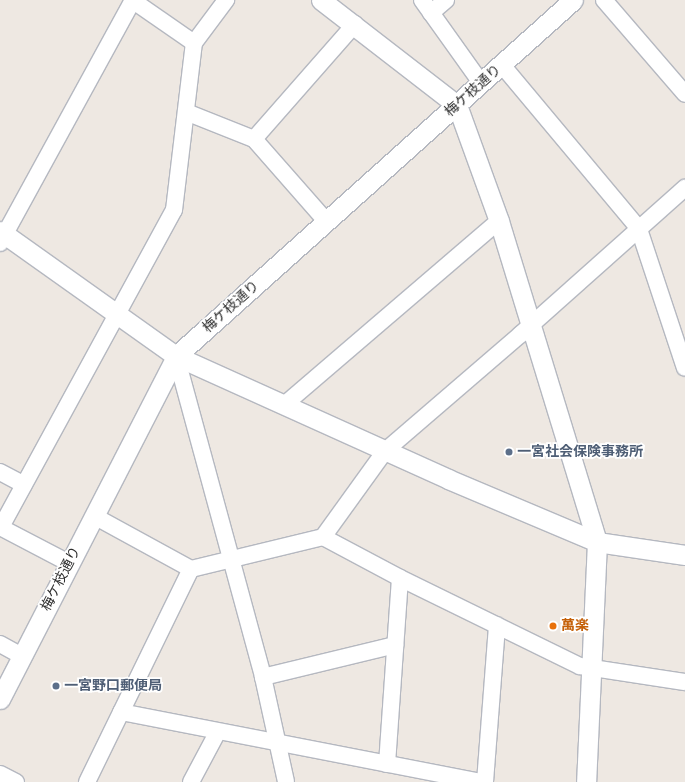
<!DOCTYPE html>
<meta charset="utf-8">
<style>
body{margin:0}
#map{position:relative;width:685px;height:782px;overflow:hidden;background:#eee8e2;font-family:Rubik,"Noto Sans JP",sans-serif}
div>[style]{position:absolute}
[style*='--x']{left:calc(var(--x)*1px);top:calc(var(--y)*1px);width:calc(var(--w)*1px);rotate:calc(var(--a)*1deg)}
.roads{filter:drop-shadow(1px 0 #b5b8c0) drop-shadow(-1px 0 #b5b8c0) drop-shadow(0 1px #b5b8c0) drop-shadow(0 -1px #b5b8c0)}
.minor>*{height:16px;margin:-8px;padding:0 8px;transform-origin:8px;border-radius:8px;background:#fff}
.tertiary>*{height:19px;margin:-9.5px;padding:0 9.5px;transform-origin:9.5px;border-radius:9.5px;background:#fff}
.dots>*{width:11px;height:11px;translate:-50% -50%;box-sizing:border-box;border:2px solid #fff;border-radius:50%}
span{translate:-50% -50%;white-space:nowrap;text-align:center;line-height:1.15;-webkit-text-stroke:3.5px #fff;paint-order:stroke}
.street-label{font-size:14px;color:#2e2e2e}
.service-label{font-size:14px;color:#4e5e75;font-weight:700}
.left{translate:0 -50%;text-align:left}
.food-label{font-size:14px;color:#c56008;font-weight:700}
</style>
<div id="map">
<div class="roads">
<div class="minor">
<div style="--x:132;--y:0;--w:75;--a:34.7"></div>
<div style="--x:422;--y:0;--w:103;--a:54.5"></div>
<div style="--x:604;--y:0;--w:124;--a:49.2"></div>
<div style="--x:431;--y:13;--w:20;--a:-41"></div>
<div style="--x:502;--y:65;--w:214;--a:50.1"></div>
<div style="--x:639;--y:229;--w:146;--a:71.7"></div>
<div style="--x:186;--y:112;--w:73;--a:21.7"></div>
<div style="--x:254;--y:139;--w:153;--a:-48.7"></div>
<div style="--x:254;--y:139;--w:109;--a:48.7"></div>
<div style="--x:0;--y:243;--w:277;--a:-61.3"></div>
<div style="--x:176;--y:356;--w:333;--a:74.8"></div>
<div style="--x:263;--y:677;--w:107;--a:77.6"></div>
<div style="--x:284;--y:405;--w:283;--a:-40.6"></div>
<div style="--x:0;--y:472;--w:27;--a:28"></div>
<div style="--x:94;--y:516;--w:111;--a:28.7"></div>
<div style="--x:0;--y:527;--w:78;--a:27.6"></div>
<div style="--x:1;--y:527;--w:361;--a:-61.4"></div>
<div style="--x:174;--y:210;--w:168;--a:-83.2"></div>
<div style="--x:194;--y:43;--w:54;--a:-53.3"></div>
<div style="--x:323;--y:537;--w:106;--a:-54.2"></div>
<div style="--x:385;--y:451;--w:179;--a:-40.7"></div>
<div style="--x:521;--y:334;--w:220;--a:-41.7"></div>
<div style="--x:0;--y:644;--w:25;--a:29"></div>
<div style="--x:263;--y:677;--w:136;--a:-13.6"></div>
<div style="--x:121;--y:712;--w:366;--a:11"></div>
<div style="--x:387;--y:764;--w:186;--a:-86"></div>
<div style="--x:0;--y:774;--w:18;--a:27"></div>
<div style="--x:87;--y:782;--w:237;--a:-64"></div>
<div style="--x:191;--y:569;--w:136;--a:-13.6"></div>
<div style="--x:323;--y:537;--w:87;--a:28"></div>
<div style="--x:400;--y:578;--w:200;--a:26.1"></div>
<div style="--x:580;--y:666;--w:106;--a:8.7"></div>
<div style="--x:191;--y:782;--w:55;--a:-62"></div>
<div style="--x:485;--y:782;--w:157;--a:-85.6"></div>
</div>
<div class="tertiary">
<div style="--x:321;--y:0;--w:172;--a:37.7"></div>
<div style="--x:457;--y:105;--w:123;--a:70.1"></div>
<div style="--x:499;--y:221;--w:336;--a:73"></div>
<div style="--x:597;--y:542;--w:240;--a:92.6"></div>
<div style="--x:0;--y:231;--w:216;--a:35.4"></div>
<div style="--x:176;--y:356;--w:299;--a:24.3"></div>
<div style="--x:448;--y:479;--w:162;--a:22.9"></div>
<div style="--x:597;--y:542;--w:89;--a:8.4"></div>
<div style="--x:0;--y:699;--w:386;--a:-62.8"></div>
<div style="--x:176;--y:356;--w:533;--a:-41.88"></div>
</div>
</div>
<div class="dots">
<div style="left:509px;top:452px;background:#5c6f8a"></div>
<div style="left:553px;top:626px;background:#e8710a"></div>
<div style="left:56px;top:686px;background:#5c6f8a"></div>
</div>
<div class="street-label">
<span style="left:473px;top:91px;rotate:-42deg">梅ケ枝通り</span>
<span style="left:231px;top:307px;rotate:-42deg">梅ケ枝通り</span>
<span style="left:61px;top:579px;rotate:-63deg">梅ケ枝通り</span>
</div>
<div class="service-label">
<span class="left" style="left:517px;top:452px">一宮社会保険事務所</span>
<span class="left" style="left:64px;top:686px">一宮野口郵便局</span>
</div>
<div class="food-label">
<span class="left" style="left:561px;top:626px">萬楽</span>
</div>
</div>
